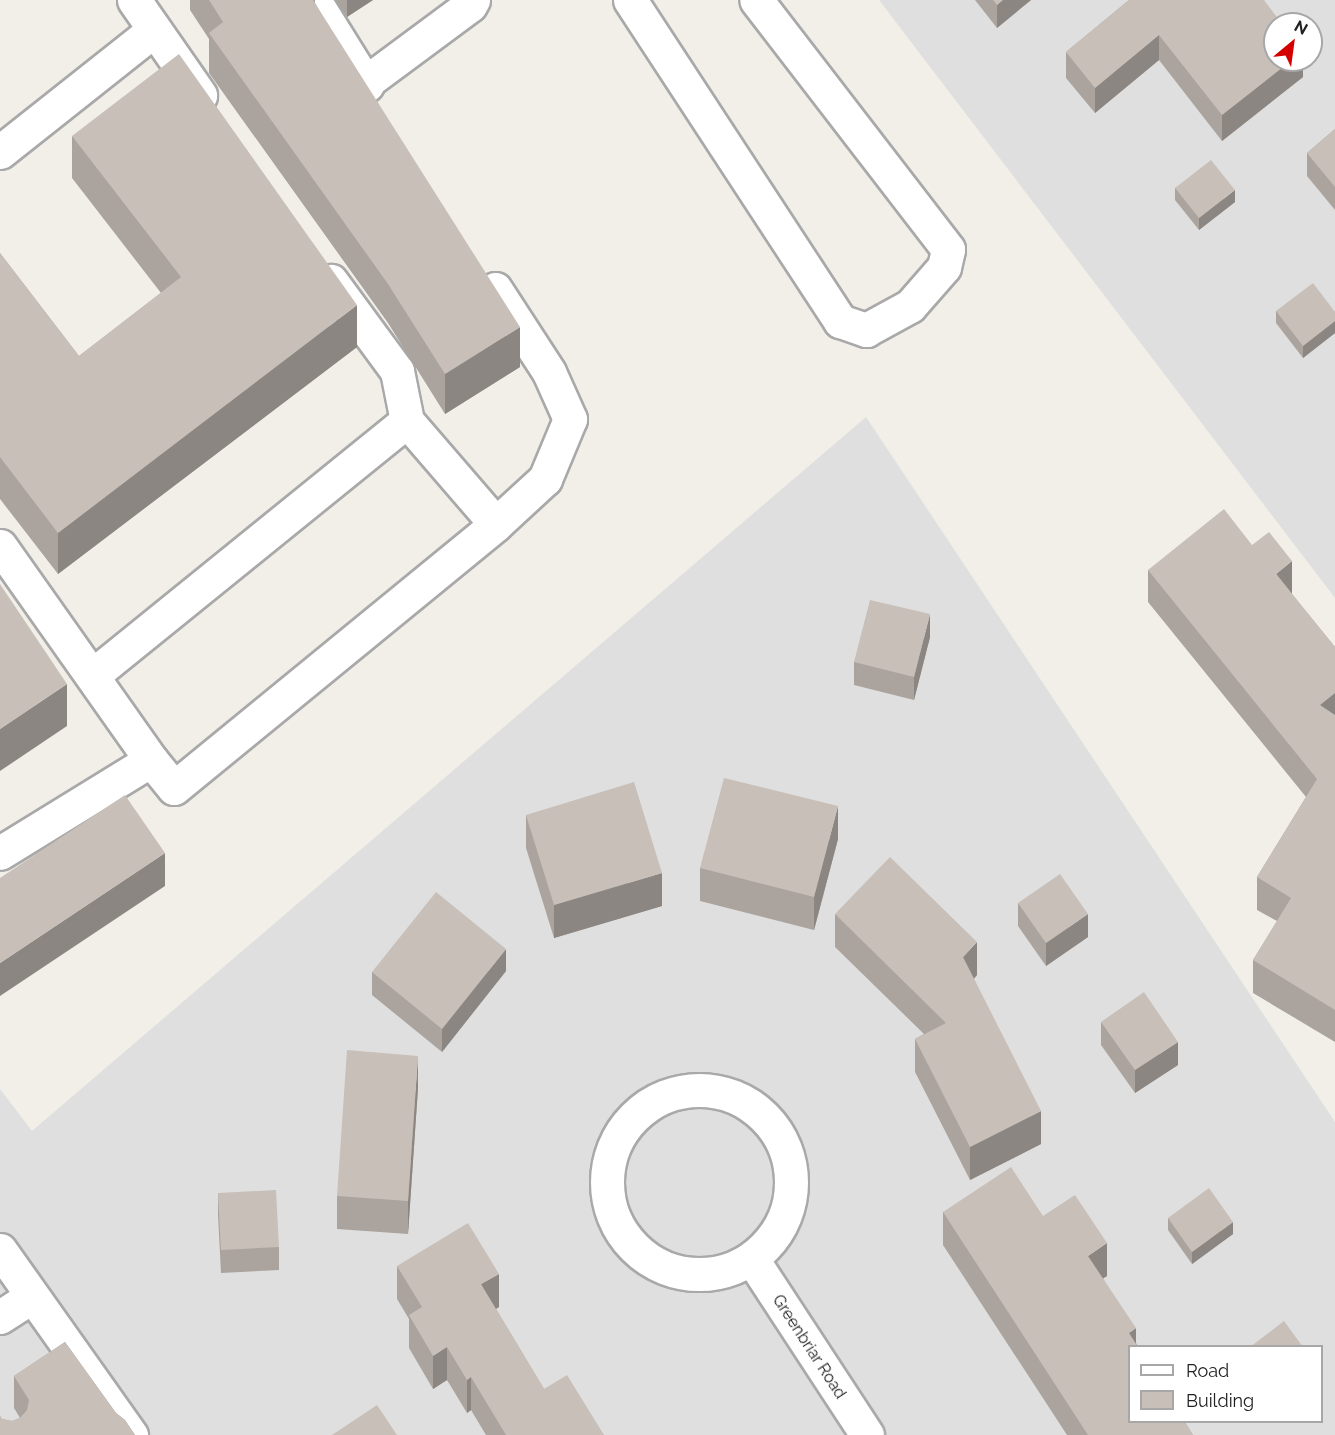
<!DOCTYPE html>
<style>
body{margin:0}
#map{position:relative;width:1335px;height:1435px;overflow:hidden;background:#f2efe9;font-family:Raleway,sans-serif}
div>[style]{position:absolute}
[style*='--x']{left:calc(var(--x)*1px);top:calc(var(--y)*1px);width:calc(var(--w)*1px);rotate:calc(var(--a)*1deg)}
.residential>*{inset:0;background:#e0dfdf}
.roads{filter:drop-shadow(2px 0 #a9a9a9) drop-shadow(-2px 0 #a9a9a9) drop-shadow(0 2px #a9a9a9) drop-shadow(0 -2px #a9a9a9)}
.minor>*{height:33px;margin:-16.5px;padding:0 16.5px;transform-origin:16.5px;border-radius:16.5px;background:#fff}
.minor>.ring{margin:-16.5px;padding:0;box-sizing:content-box;background:none;border:33px solid #fff;border-radius:50%}
.wall>*{inset:0;background:#aba49e}
.shaded-wall>*{inset:0;background:#8b8681}
.building>*{inset:0;background:#c7bfb8}
span{translate:-50% -50%;white-space:nowrap;text-align:center;line-height:1.15;-webkit-text-stroke:4.5px #fff;paint-order:stroke}
.street-label{font-size:16px;color:#222}
.legend{position:absolute;left:1128px;top:1345px;width:195px;height:78px;box-sizing:border-box;background:#fff;border:2px solid #a7a7a7;margin:0;padding:8px 10px;list-style:none;font-size:18px;color:#222}
.legend li{display:flex;align-items:center;gap:12px;height:30px}
.legend b{width:30px;border:2px solid #a7a7a7}
.north{position:absolute;left:1263px;top:12px;width:60px;height:60px;box-sizing:border-box;background:#fff;border:2px solid #a7a7a7;border-radius:50%;rotate:29deg;font-size:16px;font-weight:700;line-height:24px;text-align:center;color:#222}
.north::after{content:'';display:block;margin:auto;width:21px;height:27px;background:#d40000;clip-path:polygon(50% 0,100% 100%,50% 72%,0 100%)}
</style>
<div id="map">
<div class="residential">
<div style="clip-path:polygon(evenodd,879px 0,1335px 0,1335px 598px,879px 0,1275px 24px,1311px 24px,1311px 60px,1275px 60px,1275px 24px)"></div>
<div style="clip-path:polygon(evenodd,866px 417px,1335px 1122px,1335px 1435px,0 1435px,0 1089px,32px 1131px,866px 417px,1130px 1346px,1322px 1346px,1322px 1422px,1130px 1422px,1130px 1346px)"></div>
</div>
<div class="roads">
<div class="minor">
<div style="--x:134;--y:0;--w:116;--a:55.2"></div>
<div style="--x:314;--y:0;--w:100;--a:58.1"></div>
<div style="--x:630;--y:0;--w:384;--a:56.8"></div>
<div style="--x:840;--y:321;--w:28;--a:19"></div>
<div style="--x:866;--y:330;--w:50;--a:-28.6"></div>
<div style="--x:910;--y:306;--w:52;--a:-48.9"></div>
<div style="--x:944;--y:267;--w:18;--a:-77"></div>
<div style="--x:948;--y:249;--w:314;--a:-127.6"></div>
<div style="--x:365;--y:83;--w:131;--a:-36.6"></div>
<div style="--x:470;--y:5;--w:6;--a:-59"></div>
<div style="--x:0;--y:152;--w:196;--a:-38.4"></div>
<div style="--x:407;--y:421;--w:136;--a:49.2"></div>
<div style="--x:496;--y:524;--w:67;--a:-42.6"></div>
<div style="--x:545;--y:479;--w:65;--a:-67.4"></div>
<div style="--x:570;--y:419;--w:51;--a:-114.1"></div>
<div style="--x:549;--y:372;--w:99;--a:-123"></div>
<div style="--x:0;--y:546;--w:262;--a:54.8"></div>
<div style="--x:151;--y:760;--w:177;--a:148.4"></div>
<div style="--x:93;--y:675;--w:404;--a:-39"></div>
<div style="--x:407;--y:421;--w:51;--a:-101.3"></div>
<div style="--x:397;--y:371;--w:112;--a:-126.3"></div>
<div style="--x:151;--y:760;--w:36;--a:51"></div>
<div style="--x:174;--y:788;--w:416;--a:-39.3"></div>
<div class="ring" style="left:607px;top:1090px;width:151px;height:151px"></div>
<div style="--x:0;--y:1250;--w:227;--a:54.7"></div>
<div style="--x:752;--y:1259;--w:210;--a:56.8"></div>
<div style="--x:0;--y:1317;--w:38;--a:-33"></div>
</div>
</div>
<div class="wall">
<div style="clip-path:polygon(190px 0,315px 0,315px 3px,520px 367px,445px 414px,388px 323px,209px 73px,209px 39px,190px 10px)"></div>
<div style="clip-path:polygon(335px 0,373px 0,347px 17px)"></div>
<div style="clip-path:polygon(975px 0,1031px 0,997px 28px)"></div>
<div style="clip-path:polygon(1129px 0,1303px 60px,1303px 77px,1222px 141px,1159px 60px,1095px 113px,1066px 78px,1066px 52px)"></div>
<div style="clip-path:polygon(1335px 129px,1335px 210px,1307px 176px,1307px 153px)"></div>
<div style="clip-path:polygon(72px 136px,357px 347px,58px 574px,0 499px,0 253px,79px 356px,161px 293px,72px 178px)"></div>
<div style="clip-path:polygon(1175px 188px,1235px 202px,1199px 230px,1175px 200px)"></div>
<div style="clip-path:polygon(1276px 311px,1335px 312px,1335px 333px,1303px 358px,1276px 323px)"></div>
<div style="clip-path:polygon(1252px 545px,1335px 647px,1335px 1042px,1253px 993px,1253px 960px,1277px 921px,1257px 910px,1257px 877px,1306px 797px,1148px 602px,1148px 570px)"></div>
<div style="clip-path:polygon(930px 637px,914px 700px,854px 685px,854px 662px)"></div>
<div style="clip-path:polygon(526px 815px,662px 906px,554px 938px,526px 848px)"></div>
<div style="clip-path:polygon(838px 839px,814px 930px,700px 901px,700px 868px)"></div>
<div style="clip-path:polygon(1018px 903px,1088px 937px,1046px 966px,1018px 926px)"></div>
<div style="clip-path:polygon(835px 914px,977px 975px,974px 979px,1041px 1144px,970px 1180px,915px 1072px,915px 1039px,924px 1034px,835px 947px)"></div>
<div style="clip-path:polygon(506px 971px,442px 1052px,372px 995px,372px 972px)"></div>
<div style="clip-path:polygon(1101px 1022px,1178px 1065px,1135px 1093px,1101px 1045px)"></div>
<div style="clip-path:polygon(418px 1088px,408px 1234px,337px 1229px,337px 1196px)"></div>
<div style="clip-path:polygon(218px 1193px,279px 1247px,279px 1270px,221px 1273px,218px 1215px)"></div>
<div style="clip-path:polygon(943px 1212px,1043px 1216px,1107px 1276px,1103px 1278px,1136px 1343px,1193px 1435px,1067px 1435px,943px 1245px)"></div>
<div style="clip-path:polygon(1168px 1218px,1233px 1234px,1192px 1264px,1168px 1230px)"></div>
<div style="clip-path:polygon(397px 1266px,499px 1307px,496px 1309px,544px 1389px,604px 1435px,486px 1435px,471px 1410px,467px 1413px,447px 1380px,433px 1389px,409px 1348px,409px 1319px,397px 1299px)"></div>
<div style="clip-path:polygon(65px 1342px,116px 1413px,125px 1420px,135px 1435px,0 1435px,0 1416px,2px 1419px,12px 1421px,20px 1418px,14px 1408px,14px 1376px)"></div>
</div>
<div class="shaded-wall">
<div style="clip-path:polygon(347px 0,373px 0,347px 17px)"></div>
<div style="clip-path:polygon(1003px 0,1031px 0,997px 28px,997px 5px)"></div>
<div style="clip-path:polygon(1159px 35px,1159px 60px,1095px 113px,1095px 88px)"></div>
<div style="clip-path:polygon(1292px 60px,1303px 60px,1303px 77px,1222px 141px,1222px 115px)"></div>
<div style="clip-path:polygon(1235px 190px,1235px 202px,1199px 230px,1199px 218px)"></div>
<div style="clip-path:polygon(357px 305px,357px 347px,58px 574px,58px 533px)"></div>
<div style="clip-path:polygon(1335px 321px,1335px 333px,1303px 358px,1303px 346px)"></div>
<div style="clip-path:polygon(520px 327px,520px 367px,445px 414px,445px 374px)"></div>
<div style="clip-path:polygon(1292px 561px,1292px 594px,1276px 574px)"></div>
<div style="clip-path:polygon(930px 614px,930px 637px,914px 700px,914px 677px)"></div>
<div style="clip-path:polygon(67px 684px,67px 726px,0 771px,0 729px)"></div>
<div style="clip-path:polygon(1335px 693px,1335px 726px,1320px 705px)"></div>
<div style="clip-path:polygon(838px 806px,838px 839px,814px 930px,814px 897px)"></div>
<div style="clip-path:polygon(165px 853px,165px 886px,0 996px,0 963px)"></div>
<div style="clip-path:polygon(662px 873px,662px 906px,554px 938px,554px 905px)"></div>
<div style="clip-path:polygon(1088px 914px,1088px 937px,1046px 966px,1046px 943px)"></div>
<div style="clip-path:polygon(977px 942px,977px 975px,963px 990px,963px 957px)"></div>
<div style="clip-path:polygon(506px 949px,506px 971px,442px 1052px,442px 1029px)"></div>
<div style="clip-path:polygon(1178px 1042px,1178px 1065px,1135px 1093px,1135px 1070px)"></div>
<div style="clip-path:polygon(418px 1056px,418px 1088px,408px 1234px,408px 1201px)"></div>
<div style="clip-path:polygon(1041px 1111px,1041px 1144px,970px 1180px,970px 1147px)"></div>
<div style="clip-path:polygon(1233px 1222px,1233px 1234px,1192px 1264px,1192px 1252px)"></div>
<div style="clip-path:polygon(1107px 1243px,1107px 1276px,1088px 1288px,1088px 1256px)"></div>
<div style="clip-path:polygon(499px 1274px,499px 1307px,481px 1317px,481px 1284px)"></div>
<div style="clip-path:polygon(1136px 1328px,1136px 1347px,1129px 1333px)"></div>
<div style="clip-path:polygon(447px 1347px,447px 1380px,433px 1389px,433px 1356px)"></div>
<div style="clip-path:polygon(471px 1377px,471px 1410px,467px 1413px,467px 1380px)"></div>
</div>
<div class="building">
<div style="clip-path:polygon(209px 0,313px 0,520px 327px,445px 374px,388px 284px,209px 33px,223px 22px)"></div>
<div style="clip-path:polygon(993px 0,1003px 0,997px 5px)"></div>
<div style="clip-path:polygon(1129px 0,1264px 0,1282px 24px,1275px 24px,1275px 60px,1292px 60px,1222px 115px,1159px 35px,1095px 88px,1066px 52px)"></div>
<div style="clip-path:polygon(179px 54px,357px 305px,58px 533px,0 457px,0 253px,79px 356px,181px 277px,72px 136px)"></div>
<div style="clip-path:polygon(1335px 129px,1335px 187px,1307px 153px)"></div>
<div style="clip-path:polygon(1211px 160px,1235px 190px,1199px 218px,1175px 188px)"></div>
<div style="clip-path:polygon(1313px 283px,1335px 312px,1335px 321px,1303px 346px,1276px 311px)"></div>
<div style="clip-path:polygon(1224px 509px,1252px 545px,1269px 532px,1292px 561px,1276px 574px,1335px 647px,1335px 693px,1320px 705px,1335px 715px,1335px 1010px,1253px 960px,1291px 898px,1257px 877px,1317px 779px,1148px 570px)"></div>
<div style="clip-path:polygon(0 584px,67px 684px,0 729px)"></div>
<div style="clip-path:polygon(870px 600px,930px 614px,914px 677px,854px 662px)"></div>
<div style="clip-path:polygon(724px 778px,838px 806px,814px 897px,700px 868px)"></div>
<div style="clip-path:polygon(634px 782px,662px 873px,554px 905px,526px 815px)"></div>
<div style="clip-path:polygon(125px 795px,165px 853px,0 963px,0 878px)"></div>
<div style="clip-path:polygon(890px 857px,977px 942px,963px 957px,1041px 1111px,970px 1147px,915px 1039px,946px 1023px,835px 914px)"></div>
<div style="clip-path:polygon(1060px 874px,1088px 914px,1046px 943px,1018px 903px)"></div>
<div style="clip-path:polygon(436px 892px,506px 949px,442px 1029px,372px 972px)"></div>
<div style="clip-path:polygon(1144px 992px,1178px 1042px,1135px 1070px,1101px 1022px)"></div>
<div style="clip-path:polygon(347px 1050px,418px 1056px,408px 1201px,337px 1196px)"></div>
<div style="clip-path:polygon(1011px 1167px,1043px 1216px,1075px 1195px,1107px 1243px,1088px 1256px,1136px 1328px,1129px 1333px,1138px 1347px,1130px 1347px,1130px 1422px,1185px 1422px,1193px 1435px,1088px 1435px,943px 1212px)"></div>
<div style="clip-path:polygon(1209px 1188px,1233px 1222px,1192px 1252px,1168px 1218px)"></div>
<div style="clip-path:polygon(276px 1190px,279px 1247px,221px 1250px,218px 1193px)"></div>
<div style="clip-path:polygon(468px 1223px,499px 1274px,481px 1284px,544px 1389px,567px 1375px,604px 1435px,506px 1435px,471px 1377px,467px 1380px,447px 1347px,433px 1356px,409px 1315px,422px 1307px,397px 1266px)"></div>
<div style="clip-path:polygon(1284px 1321px,1303px 1347px,1250px 1347px)"></div>
<div style="clip-path:polygon(65px 1342px,116px 1413px,125px 1420px,135px 1435px,0 1435px,0 1416px,2px 1419px,12px 1421px,20px 1418px,27px 1410px,29px 1400px,14px 1376px)"></div>
<div style="clip-path:polygon(377px 1405px,397px 1435px,332px 1435px)"></div>
</div>
<div class="street-label">
<span style="left:809px;top:1347px;rotate:57deg">Greenbriar Road</span>
</div>
<ul class="legend">
<li><b style="height:8px;background:#fff"></b>Road</li>
<li><b style="height:16px;background:#c7bfb8"></b>Building</li>
</ul>
<div class="north">N</div>
</div>
